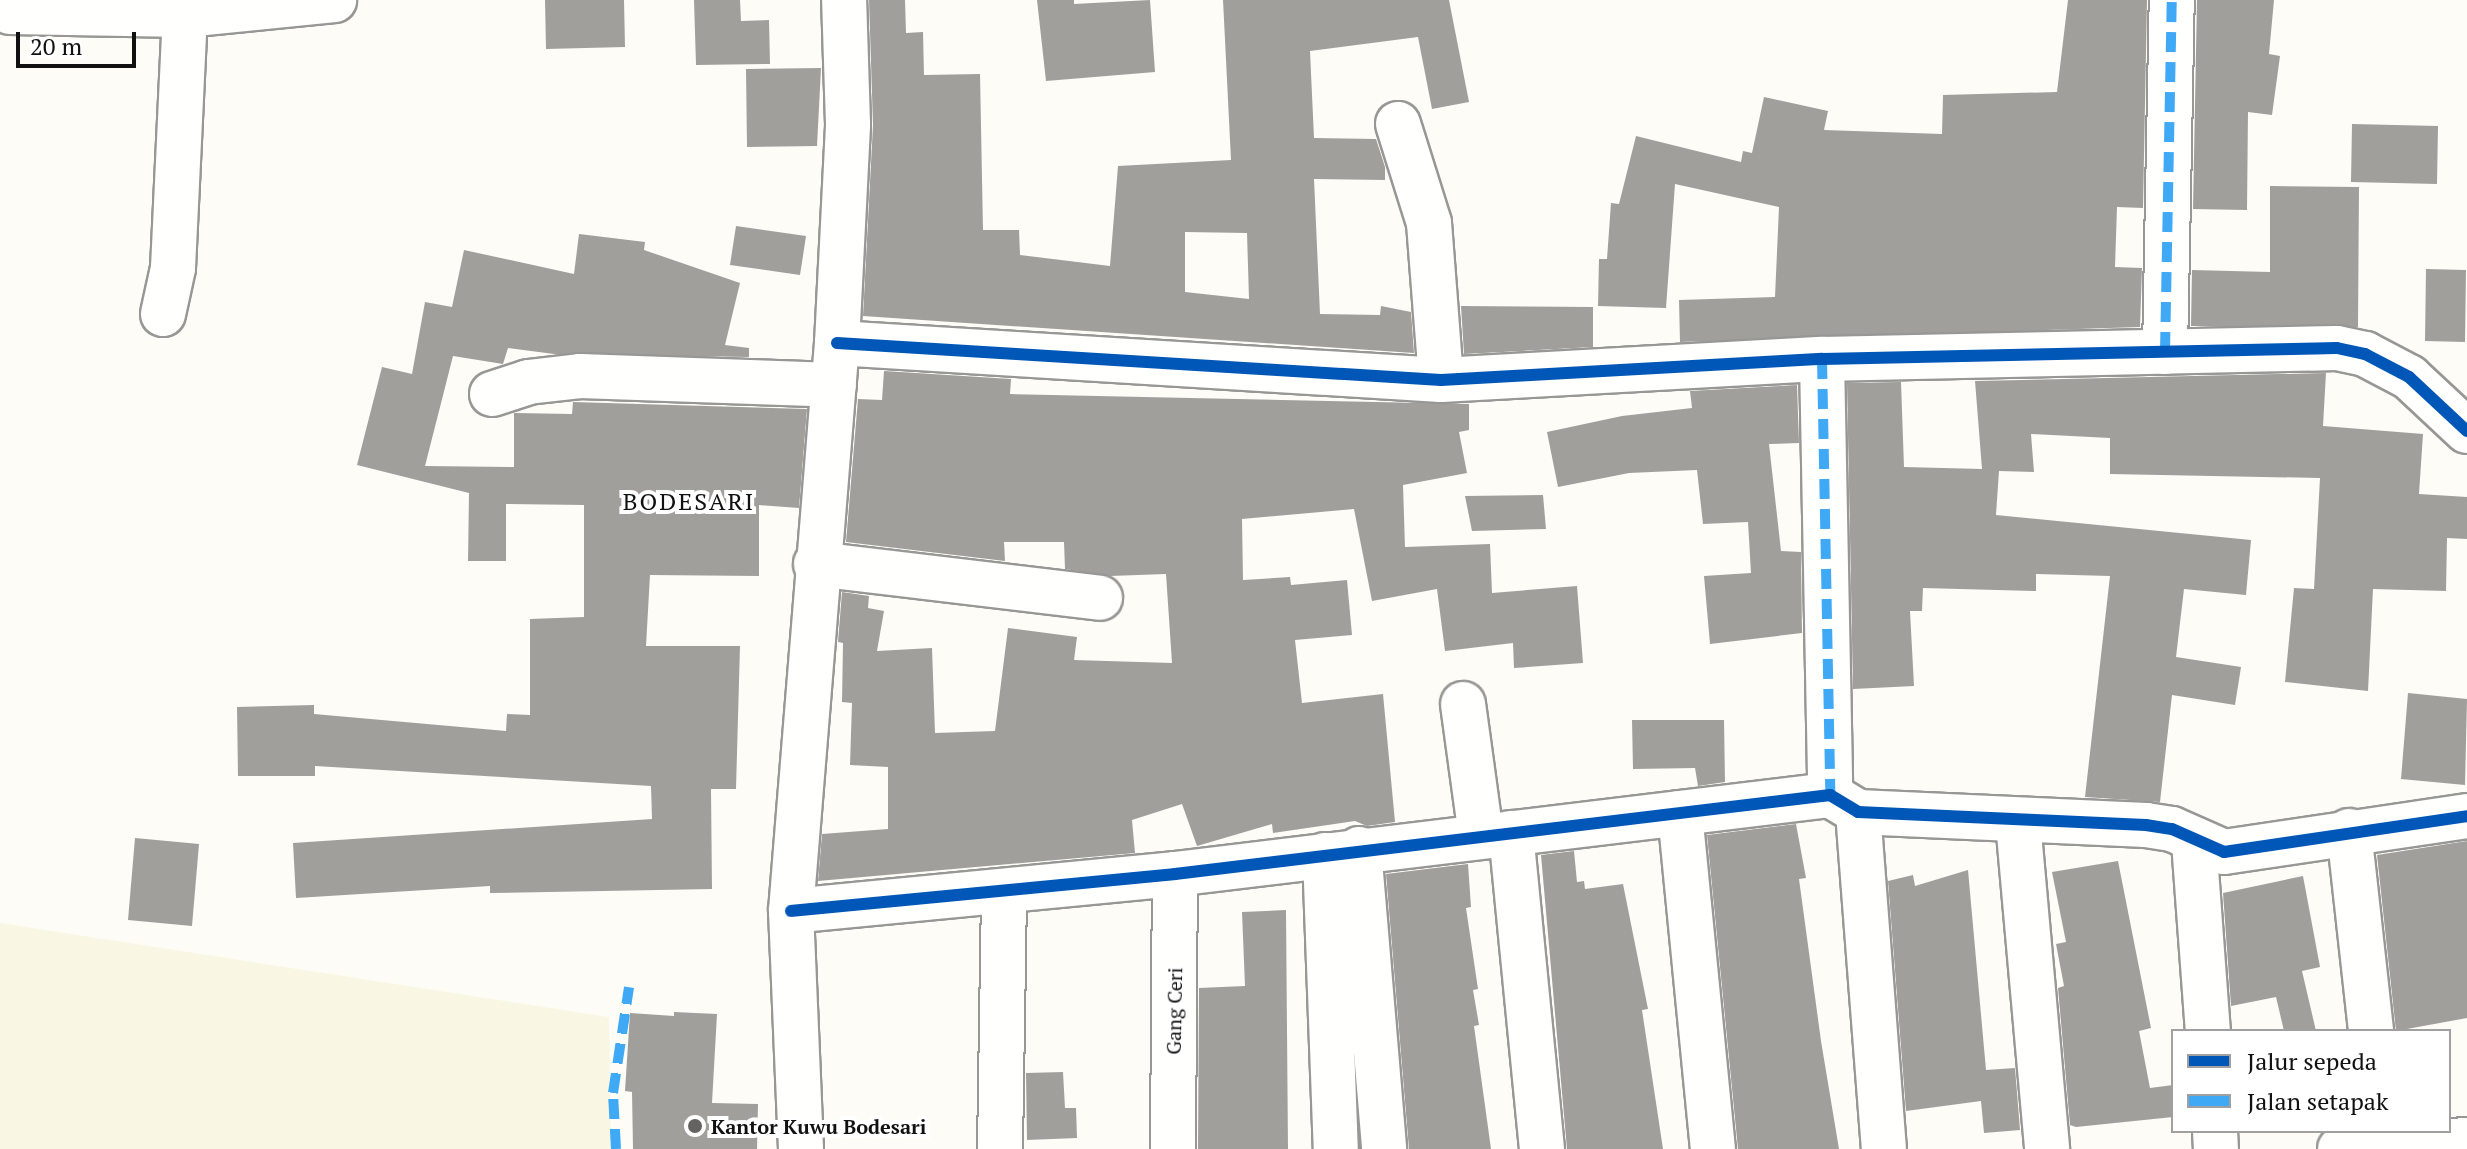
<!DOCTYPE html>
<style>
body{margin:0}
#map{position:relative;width:2467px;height:1149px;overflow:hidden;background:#fdfcf7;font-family:"PT Serif",serif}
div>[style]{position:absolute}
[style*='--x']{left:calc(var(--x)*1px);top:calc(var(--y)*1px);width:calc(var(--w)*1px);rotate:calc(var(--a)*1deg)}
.farmland>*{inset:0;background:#f9f7e4}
.building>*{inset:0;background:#a19f9c}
.roads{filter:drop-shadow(2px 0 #979795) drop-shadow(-2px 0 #979795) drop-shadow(0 2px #979795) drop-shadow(0 -2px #979795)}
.minor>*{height:44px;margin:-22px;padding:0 22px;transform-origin:22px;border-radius:22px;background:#fffffe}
.quiet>*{height:10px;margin-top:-5px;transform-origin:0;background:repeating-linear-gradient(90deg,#3fa9f5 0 20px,transparent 0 30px)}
.cycleway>*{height:12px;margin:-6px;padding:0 6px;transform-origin:6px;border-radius:6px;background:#0057b8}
.dots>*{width:22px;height:22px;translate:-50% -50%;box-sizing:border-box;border:4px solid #fff;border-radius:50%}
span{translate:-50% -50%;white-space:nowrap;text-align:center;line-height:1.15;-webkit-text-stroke:8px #fff;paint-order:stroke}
.street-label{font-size:20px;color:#111}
.poi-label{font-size:20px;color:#111;font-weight:700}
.left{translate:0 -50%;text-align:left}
.quarter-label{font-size:24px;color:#111;letter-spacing:2px}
.legend{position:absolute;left:2171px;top:1029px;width:280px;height:104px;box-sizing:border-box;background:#fff;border:2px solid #a0a0a0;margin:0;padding:10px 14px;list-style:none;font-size:24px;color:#111}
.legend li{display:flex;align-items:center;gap:16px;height:40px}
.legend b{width:40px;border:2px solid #a0a0a0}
.scale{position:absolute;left:16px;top:32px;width:120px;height:36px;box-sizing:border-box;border:4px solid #111;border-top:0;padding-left:10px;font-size:24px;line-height:28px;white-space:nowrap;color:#111;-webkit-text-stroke:6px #fff;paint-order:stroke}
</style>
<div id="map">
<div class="farmland">
<div style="clip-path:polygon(0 923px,609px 1017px,611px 1149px,0 1149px)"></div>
</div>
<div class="building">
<div style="clip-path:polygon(545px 0,624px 0,625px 47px,546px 49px)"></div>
<div style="clip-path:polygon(694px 0,740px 0,741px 21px,769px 20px,770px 64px,696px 65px)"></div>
<div style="clip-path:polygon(evenodd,869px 0,905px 0,906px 33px,923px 32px,924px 75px,980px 74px,983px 230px,1019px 230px,1020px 255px,1110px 266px,1118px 166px,1231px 160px,1223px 0,1449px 0,1469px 102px,1432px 109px,1418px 37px,1310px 51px,1314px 138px,1376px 139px,1385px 167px,1385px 180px,1314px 179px,1320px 314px,1380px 315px,1381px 306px,1411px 312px,1414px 353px,863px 316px,873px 125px,869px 0,1185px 232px,1247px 233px,1249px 299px,1185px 292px,1185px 232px)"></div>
<div style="clip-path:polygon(1037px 0,1074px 0,1074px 4px,1150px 0,1155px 72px,1046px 81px)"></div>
<div style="clip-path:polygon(2068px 0,2147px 0,2143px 208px,2117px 207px,2115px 267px,2142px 268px,2140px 327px,1680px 342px,1679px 300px,1775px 297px,1779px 207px,1675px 184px,1666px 308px,1598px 306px,1599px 259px,1607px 259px,1611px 203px,1619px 204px,1636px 136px,1741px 162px,1743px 151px,1752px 153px,1764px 97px,1828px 111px,1824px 130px,1942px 134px,1943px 95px,2057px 92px)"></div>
<div style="clip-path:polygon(2197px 0,2274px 0,2269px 54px,2280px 56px,2272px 115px,2248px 112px,2247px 210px,2193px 209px)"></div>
<div style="clip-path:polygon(821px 68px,817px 146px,747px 147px,746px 69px)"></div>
<div style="clip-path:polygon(2352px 124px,2438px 126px,2437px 184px,2351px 182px)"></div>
<div style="clip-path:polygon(2270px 186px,2359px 187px,2358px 327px,2191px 326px,2192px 270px,2270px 272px)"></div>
<div style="clip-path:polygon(736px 226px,806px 236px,800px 275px,730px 265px)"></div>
<div style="clip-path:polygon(579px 234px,645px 242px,644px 250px,740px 283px,725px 345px,749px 348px,749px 357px,554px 354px,508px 348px,503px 364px,453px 356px,425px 466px,514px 467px,514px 413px,572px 414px,573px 402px,807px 409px,799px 508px,759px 505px,759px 576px,650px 575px,646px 646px,740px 646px,736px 789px,711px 789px,712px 889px,490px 893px,490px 886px,296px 898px,293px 843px,652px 819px,651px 786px,315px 766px,315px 776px,238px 776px,237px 707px,314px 705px,314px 714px,506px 731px,507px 714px,530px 715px,530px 619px,584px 617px,584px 505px,506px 504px,506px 561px,468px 561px,469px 493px,357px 465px,382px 367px,412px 374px,425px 302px,452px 307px,464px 250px,574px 274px)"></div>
<div style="clip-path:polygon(2426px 269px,2466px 270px,2465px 342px,2425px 341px)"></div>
<div style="clip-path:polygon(1461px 306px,1593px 307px,1593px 347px,1464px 354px)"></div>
<div style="clip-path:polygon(884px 371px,1011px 379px,1010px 394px,1469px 404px,1469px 430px,1459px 432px,1467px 473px,1403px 485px,1405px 547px,1490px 544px,1492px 593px,1577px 586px,1583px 663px,1514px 668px,1513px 643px,1445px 651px,1437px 589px,1372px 601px,1354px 509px,1242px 519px,1243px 580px,1290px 577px,1291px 585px,1347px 580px,1352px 635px,1295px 640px,1302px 703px,1383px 694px,1395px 822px,1367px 826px,1355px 821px,1273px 833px,1272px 824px,1197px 846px,1182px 804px,1132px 820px,1135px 853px,818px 881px,822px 834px,888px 829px,888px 767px,850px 765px,852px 703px,842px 702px,843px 643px,838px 642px,842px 592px,869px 596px,868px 608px,884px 611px,877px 651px,932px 648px,935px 733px,995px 731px,1008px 628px,1077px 637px,1074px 660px,1172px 663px,1166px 574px,1110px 576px,1065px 569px,1064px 542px,1004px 542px,1005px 561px,846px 542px,858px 399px,882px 400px)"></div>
<div style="clip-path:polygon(2326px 373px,2323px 426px,2423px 434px,2419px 494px,2467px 497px,2467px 539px,2447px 538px,2446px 591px,2373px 589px,2368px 691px,2285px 682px,2294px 588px,2314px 589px,2320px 478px,2110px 474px,2110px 438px,2031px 434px,2034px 472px,1999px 471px,1996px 515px,2251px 540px,2246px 595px,2184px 589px,2176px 657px,2241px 667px,2235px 705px,2172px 695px,2160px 802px,2085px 797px,2110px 576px,2036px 574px,2036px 591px,1923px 588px,1922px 611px,1910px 611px,1914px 686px,1853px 689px,1847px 383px,1901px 382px,1904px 467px,1982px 469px,1975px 381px)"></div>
<div style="clip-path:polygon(1797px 385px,1799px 443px,1769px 444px,1781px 551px,1801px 552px,1802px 633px,1710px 644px,1704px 576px,1751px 573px,1748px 522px,1703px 524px,1697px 470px,1629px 473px,1558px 487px,1547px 432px,1622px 416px,1692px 408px,1690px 391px)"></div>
<div style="clip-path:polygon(1543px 495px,1546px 529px,1472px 531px,1465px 496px)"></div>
<div style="clip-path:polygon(2408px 693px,2467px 699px,2465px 785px,2401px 779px)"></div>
<div style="clip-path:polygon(1632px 720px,1724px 720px,1725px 782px,1698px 786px,1695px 768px,1633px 769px)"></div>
<div style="clip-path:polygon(1796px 824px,1806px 878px,1799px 879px,1821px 1041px,1839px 1149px,1738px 1149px,1707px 835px)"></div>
<div style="clip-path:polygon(135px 838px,199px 844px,192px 926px,128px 920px)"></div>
<div style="clip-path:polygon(2467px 841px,2467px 1018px,2396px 1031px,2377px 855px)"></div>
<div style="clip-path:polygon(1574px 851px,1577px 882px,1584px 881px,1585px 889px,1623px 884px,1648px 1009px,1642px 1010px,1663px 1149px,1567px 1149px,1541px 855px)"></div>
<div style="clip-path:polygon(2118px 861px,2151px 1028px,2139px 1031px,2150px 1088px,2173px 1085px,2173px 1117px,2076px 1127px,2070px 1125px,2058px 988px,2064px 986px,2056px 944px,2066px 942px,2052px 872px)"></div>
<div style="clip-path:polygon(1468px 864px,1471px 907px,1466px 908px,1478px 989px,1473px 990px,1479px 1025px,1474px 1026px,1491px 1149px,1409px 1149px,1386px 874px)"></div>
<div style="clip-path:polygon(1968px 870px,1986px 1070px,2015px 1068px,2020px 1130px,1984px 1133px,1981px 1101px,1906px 1111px,1888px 881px,1913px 875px,1915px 886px)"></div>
<div style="clip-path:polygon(2303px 876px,2320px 967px,2302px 971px,2316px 1031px,2284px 1031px,2276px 997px,2231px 1006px,2223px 893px)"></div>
<div style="clip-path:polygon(1286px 910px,1288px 1149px,1198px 1149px,1199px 988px,1245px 986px,1242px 912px)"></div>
<div style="clip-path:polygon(674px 1012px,717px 1014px,712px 1103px,758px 1104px,757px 1149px,633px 1149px,632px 1092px,625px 1091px,630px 1013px,674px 1016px)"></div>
<div style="clip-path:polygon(1063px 1072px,1065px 1108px,1076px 1108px,1077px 1138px,1027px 1140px,1026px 1073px)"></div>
</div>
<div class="roads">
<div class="minor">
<div style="--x:10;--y:12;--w:175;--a:1"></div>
<div style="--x:185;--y:15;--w:150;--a:-5.7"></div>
<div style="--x:1398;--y:124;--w:104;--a:72.6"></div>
<div style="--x:1429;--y:223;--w:157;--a:85.6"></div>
<div style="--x:163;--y:314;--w:47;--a:-77.7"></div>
<div style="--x:173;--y:268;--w:253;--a:-87.3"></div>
<div style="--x:837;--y:343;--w:605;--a:3.51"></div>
<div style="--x:1441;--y:380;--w:382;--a:-3.2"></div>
<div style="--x:1822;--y:359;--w:515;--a:-1.22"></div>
<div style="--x:2337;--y:348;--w:29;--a:12"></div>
<div style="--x:2365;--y:354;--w:50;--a:27.6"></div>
<div style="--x:2409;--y:377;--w:79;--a:43"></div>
<div style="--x:2165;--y:352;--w:352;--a:-88.9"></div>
<div style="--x:1822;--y:359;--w:436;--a:88.9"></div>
<div style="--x:492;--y:394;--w:38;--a:-18"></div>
<div style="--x:528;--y:382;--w:52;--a:-6.6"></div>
<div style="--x:580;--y:376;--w:254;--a:2"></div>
<div style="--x:816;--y:564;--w:286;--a:6.8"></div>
<div style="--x:1463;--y:704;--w:133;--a:82.2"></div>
<div style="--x:1858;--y:812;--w:338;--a:85.6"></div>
<div style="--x:1680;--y:813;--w:338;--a:84.4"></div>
<div style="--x:2018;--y:822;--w:328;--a:84.9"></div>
<div style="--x:2349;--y:831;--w:201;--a:83.7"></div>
<div style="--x:1511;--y:833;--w:318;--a:84.4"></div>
<div style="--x:2194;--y:842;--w:190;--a:85.8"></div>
<div style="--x:1359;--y:849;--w:301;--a:85.2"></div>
<div style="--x:1325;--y:855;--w:294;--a:87.9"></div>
<div style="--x:791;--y:911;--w:386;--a:-5.5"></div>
<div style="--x:1175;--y:874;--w:660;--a:-6.88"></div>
<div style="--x:1830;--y:795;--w:33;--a:31"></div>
<div style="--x:1858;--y:812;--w:288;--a:2.6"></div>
<div style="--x:2146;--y:825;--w:26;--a:9"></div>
<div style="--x:2172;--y:829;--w:57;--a:23.9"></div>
<div style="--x:2224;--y:852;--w:246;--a:-8.4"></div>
<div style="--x:2215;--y:1131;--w:18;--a:87"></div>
<div style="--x:801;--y:1149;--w:238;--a:-92.4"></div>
<div style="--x:791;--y:911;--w:570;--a:-85.37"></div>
<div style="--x:837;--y:343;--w:219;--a:-87.1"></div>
<div style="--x:848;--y:124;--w:124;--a:-91.8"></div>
<div style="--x:1000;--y:1149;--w:258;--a:-89.1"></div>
<div style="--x:1173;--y:1149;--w:275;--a:-89.6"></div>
<div style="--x:2340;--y:1149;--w:127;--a:-4.1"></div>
</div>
</div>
<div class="quiet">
<div style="--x:2165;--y:352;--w:352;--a:-88.9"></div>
<div style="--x:1822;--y:359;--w:436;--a:88.9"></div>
<div style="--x:616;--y:1149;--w:56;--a:-93.1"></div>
<div style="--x:613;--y:1093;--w:107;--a:-81.4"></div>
</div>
<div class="cycleway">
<div style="--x:837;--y:343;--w:605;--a:3.51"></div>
<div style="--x:1441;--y:380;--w:382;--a:-3.2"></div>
<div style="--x:1822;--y:359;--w:515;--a:-1.22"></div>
<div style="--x:2337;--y:348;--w:29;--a:12"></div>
<div style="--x:2365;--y:354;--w:50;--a:27.6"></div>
<div style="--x:2409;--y:377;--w:79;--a:43"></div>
<div style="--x:791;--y:911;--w:386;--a:-5.5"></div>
<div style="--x:1175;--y:874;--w:660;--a:-6.88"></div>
<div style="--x:1830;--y:795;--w:33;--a:31"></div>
<div style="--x:1858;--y:812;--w:288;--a:2.6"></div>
<div style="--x:2146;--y:825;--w:26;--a:9"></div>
<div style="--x:2172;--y:829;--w:57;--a:23.9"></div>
<div style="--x:2224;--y:852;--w:246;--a:-8.4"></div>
</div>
<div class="dots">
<div style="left:695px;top:1126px;background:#646362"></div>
</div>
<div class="street-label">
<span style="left:1174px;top:1011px;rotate:-89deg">Gang Ceri</span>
</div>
<div class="poi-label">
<span class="left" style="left:711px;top:1126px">Kantor Kuwu Bodesari</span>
</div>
<div class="quarter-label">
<span style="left:689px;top:502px">BODESARI</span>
</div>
<ul class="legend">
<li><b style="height:10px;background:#0057b8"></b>Jalur sepeda</li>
<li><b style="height:10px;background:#3fa9f5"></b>Jalan setapak</li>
</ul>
<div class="scale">20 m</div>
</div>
